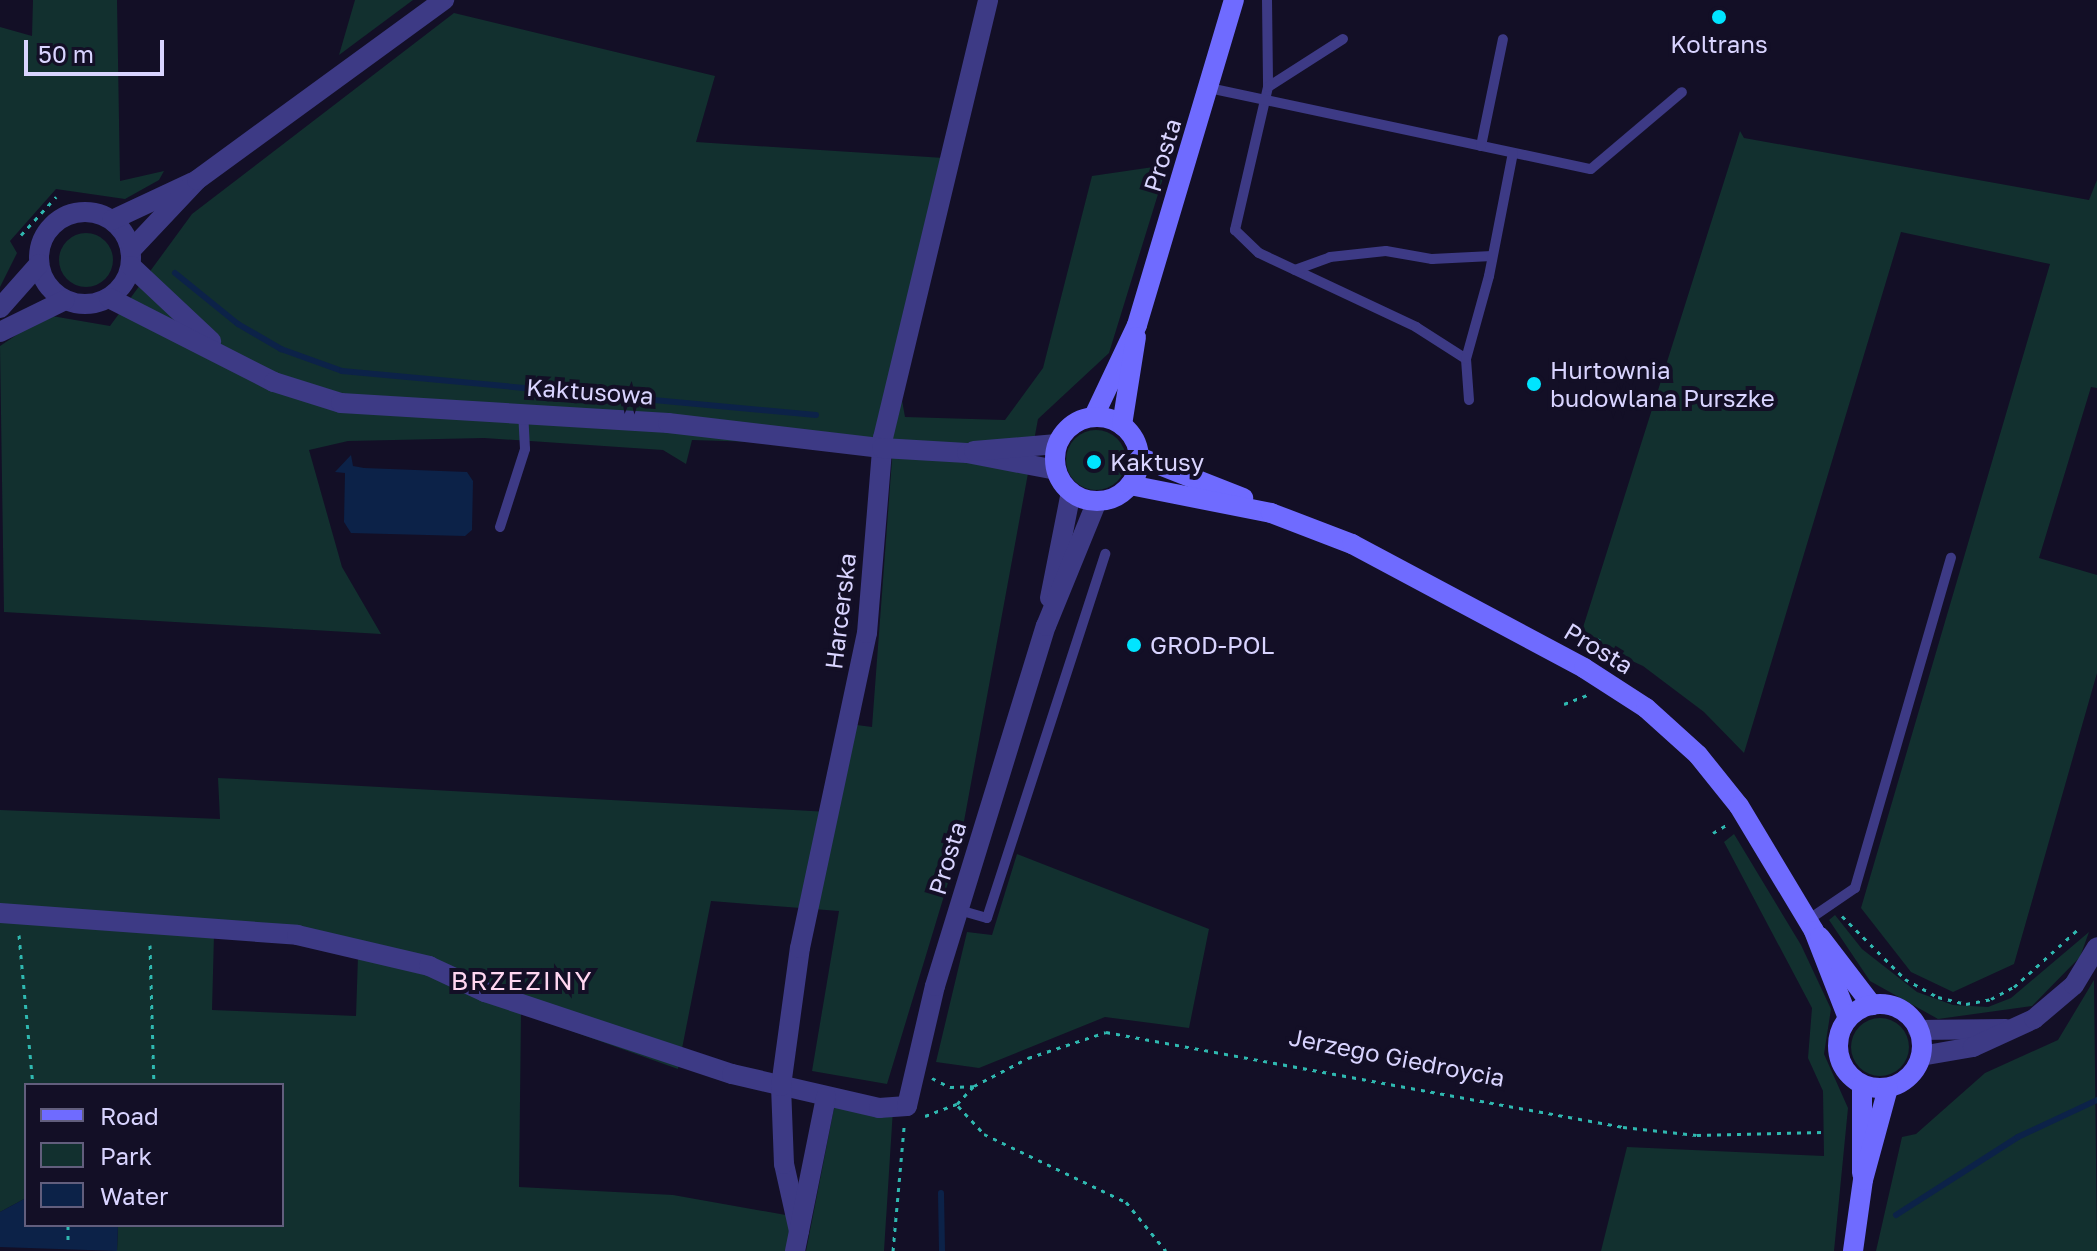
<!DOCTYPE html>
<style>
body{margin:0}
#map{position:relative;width:2097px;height:1251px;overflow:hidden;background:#130f26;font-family:"Golos Text",sans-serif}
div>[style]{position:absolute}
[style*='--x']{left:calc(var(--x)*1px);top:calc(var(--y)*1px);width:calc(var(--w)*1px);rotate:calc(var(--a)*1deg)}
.green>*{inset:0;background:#12302f}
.round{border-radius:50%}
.water>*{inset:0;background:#0c2248}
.stream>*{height:6px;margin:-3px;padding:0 3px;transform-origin:3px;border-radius:3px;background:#0c2248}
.path>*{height:3px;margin-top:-1.5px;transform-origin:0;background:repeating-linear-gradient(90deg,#2fb8b0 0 4px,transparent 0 10px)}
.service>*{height:10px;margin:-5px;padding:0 5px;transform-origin:5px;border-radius:5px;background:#3d3a85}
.minor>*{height:20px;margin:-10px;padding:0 10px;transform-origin:10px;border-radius:10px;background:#3d3a85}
.tertiary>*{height:20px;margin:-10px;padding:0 10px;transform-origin:10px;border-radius:10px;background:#3d3a85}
.tertiary>.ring{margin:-10px;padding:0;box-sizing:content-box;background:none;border:20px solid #3d3a85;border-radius:50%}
.secondary>*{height:20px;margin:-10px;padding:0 10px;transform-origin:10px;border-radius:10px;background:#6f6bff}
.secondary>.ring{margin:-10px;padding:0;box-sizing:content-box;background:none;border:20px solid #6f6bff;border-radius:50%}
.dots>*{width:22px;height:22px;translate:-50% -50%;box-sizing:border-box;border:4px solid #130f26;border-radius:50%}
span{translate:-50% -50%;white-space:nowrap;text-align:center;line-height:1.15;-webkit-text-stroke:8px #130f26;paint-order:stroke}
.poi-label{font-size:24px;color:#d9d4ff}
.left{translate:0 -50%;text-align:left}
.street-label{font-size:24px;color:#d9d4ff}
.neighbourhood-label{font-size:26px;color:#ffd6f0;letter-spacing:2px}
.legend{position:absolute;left:24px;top:1083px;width:260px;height:144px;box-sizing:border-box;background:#130f26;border:2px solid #625e7d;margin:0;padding:10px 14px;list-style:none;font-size:24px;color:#d9d4ff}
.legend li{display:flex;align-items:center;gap:16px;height:40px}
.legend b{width:40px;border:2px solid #625e7d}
.scale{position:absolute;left:24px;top:40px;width:140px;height:36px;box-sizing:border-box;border:4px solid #d9d4ff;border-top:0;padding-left:10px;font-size:24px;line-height:28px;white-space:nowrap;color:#d9d4ff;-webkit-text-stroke:6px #130f26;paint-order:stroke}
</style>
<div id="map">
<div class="green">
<div style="clip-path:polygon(33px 0,117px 0,120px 181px,164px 171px,159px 180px,125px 199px,56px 189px,10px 241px,17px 253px,0 287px,0 27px,32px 36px)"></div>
<div style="clip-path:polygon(355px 0,413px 0,339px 55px)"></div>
<div style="clip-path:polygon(evenodd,454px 13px,715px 76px,696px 142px,944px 158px,896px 366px,905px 417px,1005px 420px,1043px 368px,1092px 176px,1167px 165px,1109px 353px,1038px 419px,960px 843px,887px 1084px,812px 1071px,839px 911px,711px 901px,678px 1069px,521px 1013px,519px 1187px,673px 1195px,797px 1217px,792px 1251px,117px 1251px,118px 1225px,282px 1225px,282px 1085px,26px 1085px,26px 1198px,0 1212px,0 810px,220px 819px,218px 778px,829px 812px,849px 724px,872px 727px,893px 446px,692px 440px,686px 464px,663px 450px,484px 438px,348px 441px,309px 450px,342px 567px,381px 634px,4px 612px,0 346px,46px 315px,110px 326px,192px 214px,454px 13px,214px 935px,300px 941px,358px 956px,356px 1016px,212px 1010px,214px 935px)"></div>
<div style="clip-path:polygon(1740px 131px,1744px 138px,2089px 200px,2097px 180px,2097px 388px,2091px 387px,2039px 558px,2097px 575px,2097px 673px,2014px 964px,1953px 992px,1911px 972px,1861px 908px,2050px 264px,1901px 232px,1744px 753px,1704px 712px,1643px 666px,1580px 637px)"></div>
<div class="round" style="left:59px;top:233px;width:54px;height:54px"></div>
<div class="round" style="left:1066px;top:430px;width:60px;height:60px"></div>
<div style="clip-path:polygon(1734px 834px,1801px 945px,1831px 1009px,1824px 1054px,1848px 1108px,1834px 1251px,1601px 1251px,1627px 1147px,1824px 1156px,1823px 1091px,1808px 1058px,1812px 1008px,1724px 842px)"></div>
<div style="clip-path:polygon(1017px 854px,1209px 929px,1189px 1028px,1105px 1017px,979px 1068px,936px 1062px,967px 932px,992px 935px)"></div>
<div style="clip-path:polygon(1835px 915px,1862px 949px,1917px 992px,1953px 1005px,1988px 1007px,2011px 998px,2089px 932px,2080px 957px,2032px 1006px,1938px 1019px,1870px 981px,1829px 920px)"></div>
<div style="clip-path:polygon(2094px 980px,2097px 1251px,1876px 1251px,1902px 1137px,1916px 1134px,1985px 1073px,2058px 1040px)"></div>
<div class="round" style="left:1851px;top:1018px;width:58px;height:58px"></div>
<div style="clip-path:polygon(834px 1108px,893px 1109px,884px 1251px,806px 1251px)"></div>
</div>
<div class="water">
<div style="clip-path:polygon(351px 455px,353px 466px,364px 468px,467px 472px,473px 481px,472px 530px,465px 536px,351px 533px,344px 522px,345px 473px,335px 472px)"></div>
<div style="clip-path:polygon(26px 1198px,26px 1225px,118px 1225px,117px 1251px,0 1247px,0 1212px)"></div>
</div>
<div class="stream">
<div style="--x:175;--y:273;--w:81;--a:39"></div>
<div style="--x:238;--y:324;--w:50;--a:30.2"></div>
<div style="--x:281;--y:349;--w:65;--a:19.8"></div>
<div style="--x:342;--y:371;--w:476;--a:5.3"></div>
<div style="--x:941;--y:1193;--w:58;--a:89"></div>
<div style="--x:1896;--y:1215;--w:145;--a:-32.6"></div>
<div style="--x:2018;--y:1137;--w:87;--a:-25.1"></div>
</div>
<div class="path">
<div style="--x:21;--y:235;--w:52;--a:-47.4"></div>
<div style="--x:1593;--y:650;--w:13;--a:-61"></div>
<div style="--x:1564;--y:704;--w:28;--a:-21"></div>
<div style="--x:1713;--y:833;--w:17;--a:-31"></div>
<div style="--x:1842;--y:916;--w:89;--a:45"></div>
<div style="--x:1905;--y:979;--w:38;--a:29"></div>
<div style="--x:1938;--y:997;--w:29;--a:14"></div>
<div style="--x:1966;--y:1004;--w:25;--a:-11"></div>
<div style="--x:1991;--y:999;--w:26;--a:-28"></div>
<div style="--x:2014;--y:987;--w:85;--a:-42.1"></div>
<div style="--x:19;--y:935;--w:151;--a:84.7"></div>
<div style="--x:150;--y:945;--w:140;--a:88.4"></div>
<div style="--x:932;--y:1078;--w:20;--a:27"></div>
<div style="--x:950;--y:1087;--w:24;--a:-2"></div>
<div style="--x:958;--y:1106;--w:38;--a:47"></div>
<div style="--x:984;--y:1134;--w:157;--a:25.6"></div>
<div style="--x:1126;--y:1202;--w:63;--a:50.8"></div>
<div style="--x:925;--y:1116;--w:34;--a:-21"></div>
<div style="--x:957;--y:1104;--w:25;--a:-47"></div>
<div style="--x:974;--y:1086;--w:61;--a:-27.4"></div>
<div style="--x:1028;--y:1058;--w:82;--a:-18.4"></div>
<div style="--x:1106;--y:1032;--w:526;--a:10.41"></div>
<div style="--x:1623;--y:1127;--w:74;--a:6.2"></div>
<div style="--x:1697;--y:1135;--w:126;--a:-1.4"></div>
<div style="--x:68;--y:1225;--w:20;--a:90"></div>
<div style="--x:893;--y:1251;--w:124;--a:-84.9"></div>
</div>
<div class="service">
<div style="--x:1267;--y:0;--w:87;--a:89.3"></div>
<div style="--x:1268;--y:87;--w:147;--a:103"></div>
<div style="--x:1235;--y:230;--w:33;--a:44"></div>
<div style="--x:1259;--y:253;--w:174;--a:25.2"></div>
<div style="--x:1416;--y:327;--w:59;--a:32.6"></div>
<div style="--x:1268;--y:87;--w:89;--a:-32.6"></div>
<div style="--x:1209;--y:88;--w:390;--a:12"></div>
<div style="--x:1591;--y:169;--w:119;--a:-40.2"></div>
<div style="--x:1481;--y:146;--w:109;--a:-78.4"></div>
<div style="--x:1295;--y:270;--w:37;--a:-20"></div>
<div style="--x:1330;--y:257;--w:56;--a:-6.1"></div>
<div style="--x:1386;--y:251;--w:47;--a:9.9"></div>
<div style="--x:1432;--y:259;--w:60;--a:-2.9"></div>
<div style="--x:1469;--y:400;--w:41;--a:-94.2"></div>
<div style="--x:1466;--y:359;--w:86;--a:-74.5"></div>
<div style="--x:1489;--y:276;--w:125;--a:-79"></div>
<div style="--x:500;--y:527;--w:82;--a:-72.2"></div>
<div style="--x:525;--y:449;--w:37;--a:-93"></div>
<div style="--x:959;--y:910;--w:29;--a:16"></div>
<div style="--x:987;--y:918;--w:383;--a:-72"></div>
<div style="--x:1808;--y:920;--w:57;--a:-34.2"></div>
<div style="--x:1855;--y:888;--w:344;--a:-73.8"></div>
</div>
<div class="minor">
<div style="--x:1050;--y:598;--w:108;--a:-78.8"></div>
<div style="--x:0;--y:913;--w:298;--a:4.2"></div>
<div style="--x:297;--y:935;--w:136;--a:13.2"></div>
<div style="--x:429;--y:966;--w:62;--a:24.9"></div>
<div style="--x:485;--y:992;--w:260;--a:18.4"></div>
<div style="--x:732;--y:1074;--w:151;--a:13"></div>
<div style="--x:879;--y:1108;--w:28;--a:-4"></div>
<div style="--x:907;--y:1106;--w:123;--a:-76.9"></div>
<div style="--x:935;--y:986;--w:377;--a:-72.9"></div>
<div style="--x:1046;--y:626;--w:135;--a:-67.8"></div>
<div style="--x:1918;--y:1030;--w:88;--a:-0.7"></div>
<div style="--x:1921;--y:1056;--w:53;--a:-9.8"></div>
<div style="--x:1973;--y:1047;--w:67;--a:-24.7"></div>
<div style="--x:2034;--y:1019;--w:52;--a:-40.4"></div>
<div style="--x:2074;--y:985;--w:44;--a:-58.8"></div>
<div style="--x:799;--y:1231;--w:69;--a:-102.6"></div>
<div style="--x:784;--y:1164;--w:78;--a:-92.2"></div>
<div style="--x:781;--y:1086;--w:139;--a:-82.2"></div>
<div style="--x:800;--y:948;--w:322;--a:-78"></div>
<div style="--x:867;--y:633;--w:196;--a:-85.3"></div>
<div style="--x:883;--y:438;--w:450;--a:-76.5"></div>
<div style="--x:795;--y:1251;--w:157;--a:-78.6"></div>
</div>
<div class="tertiary">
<div class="ring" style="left:39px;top:212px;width:72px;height:72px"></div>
<div style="--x:112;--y:220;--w:89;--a:-25.1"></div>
<div style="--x:131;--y:250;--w:96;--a:-46.7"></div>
<div style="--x:197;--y:180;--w:306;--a:-36.1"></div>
<div style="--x:131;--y:266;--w:110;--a:43.2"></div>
<div style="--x:109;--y:298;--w:185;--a:27"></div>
<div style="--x:274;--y:382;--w:70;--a:17.4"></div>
<div style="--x:341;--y:403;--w:328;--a:3.5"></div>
<div style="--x:668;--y:423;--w:215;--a:6.7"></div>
<div style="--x:882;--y:448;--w:85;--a:3.4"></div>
<div style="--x:967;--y:453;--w:91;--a:10.8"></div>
<div style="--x:0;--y:308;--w:59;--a:-48.4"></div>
<div style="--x:0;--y:332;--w:72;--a:-26.2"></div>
<div style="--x:974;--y:451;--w:83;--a:-4.8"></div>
</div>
<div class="secondary">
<div style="--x:1094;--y:416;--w:101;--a:-64.7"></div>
<div style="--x:1137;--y:325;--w:339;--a:-73.4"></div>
<div class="ring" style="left:1055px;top:417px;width:64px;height:64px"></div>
<div style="--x:1122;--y:425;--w:89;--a:-81"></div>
<div style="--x:1139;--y:457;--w:112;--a:21.5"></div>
<div style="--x:1130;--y:485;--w:144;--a:11.2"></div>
<div style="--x:1271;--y:513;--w:87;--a:20.9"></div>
<div style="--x:1352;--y:544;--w:263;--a:28.1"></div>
<div style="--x:1584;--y:668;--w:74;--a:32.8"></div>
<div style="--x:1646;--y:708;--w:70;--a:42.1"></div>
<div style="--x:1698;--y:755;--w:65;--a:51.2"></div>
<div style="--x:1739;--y:806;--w:146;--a:59"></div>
<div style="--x:1814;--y:931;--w:93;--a:68.7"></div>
<div style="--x:1820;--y:937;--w:86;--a:52.6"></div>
<div class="ring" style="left:1838px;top:1004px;width:64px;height:64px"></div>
<div style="--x:1862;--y:1173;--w:88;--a:-90"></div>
<div style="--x:1853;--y:1251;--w:72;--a:-82"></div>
<div style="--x:1863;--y:1180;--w:95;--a:-74.8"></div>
</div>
<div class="dots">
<div style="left:1719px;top:17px;background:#00e5ff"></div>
<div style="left:1534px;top:384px;background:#00e5ff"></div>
<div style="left:1094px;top:462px;background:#00e5ff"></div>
<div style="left:1134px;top:645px;background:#00e5ff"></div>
</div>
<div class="poi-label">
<span style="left:1719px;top:44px">Koltrans</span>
<span class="left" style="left:1550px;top:384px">Hurtownia<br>budowlana Purszke</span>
<span class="left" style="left:1110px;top:462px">Kaktusy</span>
<span class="left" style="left:1150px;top:645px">GROD-POL</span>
</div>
<div class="street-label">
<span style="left:1162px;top:155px;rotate:-73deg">Prosta</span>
<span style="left:590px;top:391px;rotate:4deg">Kaktusowa</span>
<span style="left:840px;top:611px;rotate:-83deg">Harcerska</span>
<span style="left:1599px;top:648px;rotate:31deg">Prosta</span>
<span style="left:947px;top:858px;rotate:-73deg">Prosta</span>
<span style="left:1397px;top:1057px;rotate:11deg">Jerzego Giedroycia</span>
</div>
<div class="neighbourhood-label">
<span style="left:522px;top:981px">BRZEZINY</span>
</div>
<ul class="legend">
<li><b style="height:10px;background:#6f6bff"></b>Road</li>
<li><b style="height:22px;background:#12302f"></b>Park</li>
<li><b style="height:22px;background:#0c2248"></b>Water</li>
</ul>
<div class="scale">50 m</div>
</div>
